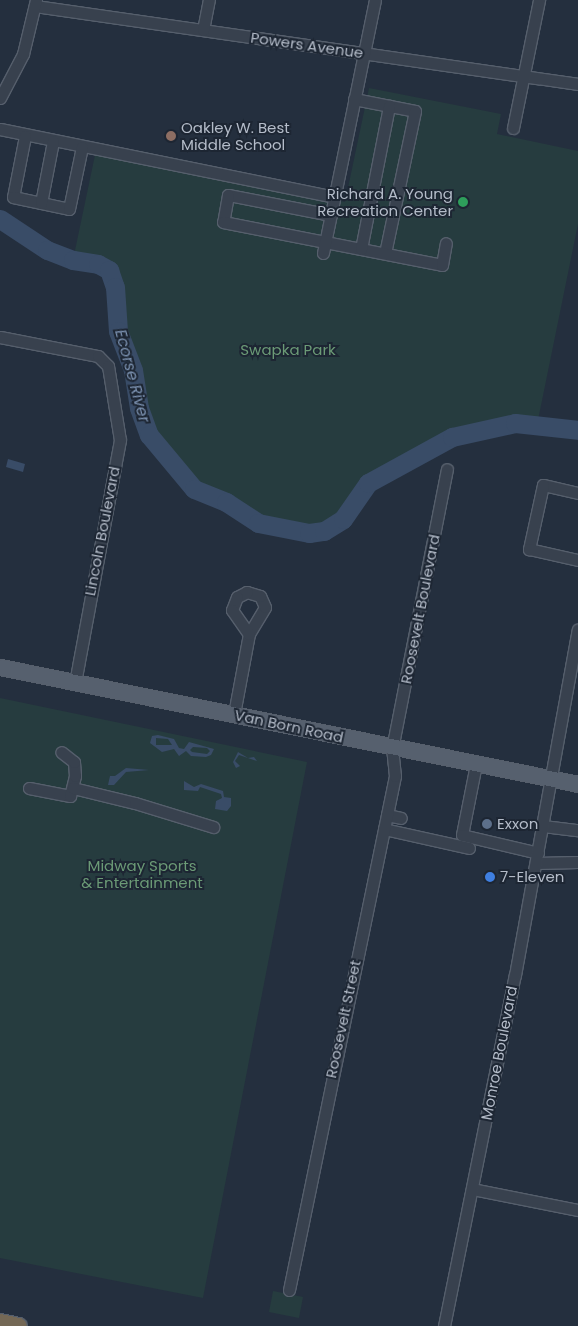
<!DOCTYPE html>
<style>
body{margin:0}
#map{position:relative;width:578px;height:1326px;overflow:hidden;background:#242f3e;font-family:Poppins,sans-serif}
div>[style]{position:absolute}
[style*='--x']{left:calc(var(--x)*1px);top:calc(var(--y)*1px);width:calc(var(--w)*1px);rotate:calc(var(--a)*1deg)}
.green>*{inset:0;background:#263c3f}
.water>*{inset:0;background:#394c67}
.river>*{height:19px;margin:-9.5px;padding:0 9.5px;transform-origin:9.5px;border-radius:9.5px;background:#394c67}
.roads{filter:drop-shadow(1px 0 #565f6c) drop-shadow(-1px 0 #565f6c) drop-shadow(0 1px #565f6c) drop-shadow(0 -1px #565f6c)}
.minor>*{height:11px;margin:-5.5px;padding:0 5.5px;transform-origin:5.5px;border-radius:5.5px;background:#38414e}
.major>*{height:15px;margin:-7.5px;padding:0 7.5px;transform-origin:7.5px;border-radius:7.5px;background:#56606e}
.highway>*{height:16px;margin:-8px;padding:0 8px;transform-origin:8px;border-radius:8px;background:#746855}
.dots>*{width:14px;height:14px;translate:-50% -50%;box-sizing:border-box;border:2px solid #1d2633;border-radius:50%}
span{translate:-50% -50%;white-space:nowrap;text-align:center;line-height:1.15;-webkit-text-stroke:4px #1d2633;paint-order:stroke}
.street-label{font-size:15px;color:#b4bcc9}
.poi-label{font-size:15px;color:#b4bcc9}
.left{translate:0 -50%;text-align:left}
.right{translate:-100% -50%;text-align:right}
.park-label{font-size:15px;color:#6b9a76}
.water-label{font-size:16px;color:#7c92b1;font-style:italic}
</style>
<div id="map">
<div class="green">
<div style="clip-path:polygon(369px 88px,501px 114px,497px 134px,578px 151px,578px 224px,537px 425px,507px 424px,446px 440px,368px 483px,343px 519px,324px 531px,309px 533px,268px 526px,226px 502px,194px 489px,158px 448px,142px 420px,133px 370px,118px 331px,112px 276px,98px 264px,73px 260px,95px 155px,345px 202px)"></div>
<div style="clip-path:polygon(0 698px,307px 762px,203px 1298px,0 1258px)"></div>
<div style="clip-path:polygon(273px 1291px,303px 1297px,299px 1318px,269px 1312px)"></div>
</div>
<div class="water">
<div style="clip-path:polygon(8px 459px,25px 464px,23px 472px,6px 467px)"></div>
<div style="clip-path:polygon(evenodd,158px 735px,174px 739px,179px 748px,184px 749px,189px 742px,214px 749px,211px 755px,206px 757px,191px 756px,186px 751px,179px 756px,174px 749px,162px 752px,150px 743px,152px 736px,158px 735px,156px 738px,168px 739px,172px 745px,156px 745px,156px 738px,158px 735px,193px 747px,207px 748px,210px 751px,207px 754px,192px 752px,190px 750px,193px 747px)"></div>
<div style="clip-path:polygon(238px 752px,248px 758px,254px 757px,257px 761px,239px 755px,235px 761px,240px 766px,236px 768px,233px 762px)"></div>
<div style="clip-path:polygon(126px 768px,149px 770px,126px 772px,114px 785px,108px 785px,110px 776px,115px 776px)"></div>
<div style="clip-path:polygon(184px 781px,194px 787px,201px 784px,223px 791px,224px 797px,231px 798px,231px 806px,227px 811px,215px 809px,216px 801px,222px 798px,221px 794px,200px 787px,198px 791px,184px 790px)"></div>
</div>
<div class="river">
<div style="--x:0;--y:219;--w:56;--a:33.4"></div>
<div style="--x:47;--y:250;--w:28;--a:21"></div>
<div style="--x:73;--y:260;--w:25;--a:9"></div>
<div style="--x:98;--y:264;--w:13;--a:29"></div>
<div style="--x:109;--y:270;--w:18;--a:71"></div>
<div style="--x:115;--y:287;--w:44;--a:86.1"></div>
<div style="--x:118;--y:331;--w:42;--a:69"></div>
<div style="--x:133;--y:370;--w:38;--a:81"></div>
<div style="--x:139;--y:408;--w:29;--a:70"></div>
<div style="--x:149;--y:435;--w:70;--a:50.2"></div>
<div style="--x:194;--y:489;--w:35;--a:22"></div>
<div style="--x:226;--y:502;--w:38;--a:33"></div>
<div style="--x:258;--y:523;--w:52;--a:11.1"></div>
<div style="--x:309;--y:533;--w:15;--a:-8"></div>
<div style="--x:324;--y:531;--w:22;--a:-32"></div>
<div style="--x:343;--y:519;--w:44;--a:-55.2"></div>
<div style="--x:368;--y:483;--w:96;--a:-28.7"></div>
<div style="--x:452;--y:437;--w:65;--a:-12.5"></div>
<div style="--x:515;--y:423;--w:63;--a:6.3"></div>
</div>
<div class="roads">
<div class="minor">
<div style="--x:35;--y:6;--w:549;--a:8.17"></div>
<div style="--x:203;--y:30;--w:31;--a:-79"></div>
<div style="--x:0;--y:98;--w:50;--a:-62.4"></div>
<div style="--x:23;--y:54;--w:56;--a:-76.5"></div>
<div style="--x:354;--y:99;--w:62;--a:11.1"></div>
<div style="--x:415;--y:111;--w:145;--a:101.9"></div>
<div style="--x:513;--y:128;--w:131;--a:-78.5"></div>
<div style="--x:0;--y:129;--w:341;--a:11.5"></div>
<div style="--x:25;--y:136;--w:62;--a:101.1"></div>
<div style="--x:13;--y:197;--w:57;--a:12.1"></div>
<div style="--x:69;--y:209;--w:63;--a:-78.2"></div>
<div style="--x:41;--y:203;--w:63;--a:-79"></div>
<div style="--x:331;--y:215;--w:105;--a:-169"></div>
<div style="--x:228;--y:195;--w:27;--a:100"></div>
<div style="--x:223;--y:222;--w:223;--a:11.1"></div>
<div style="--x:442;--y:265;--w:22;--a:-80"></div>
<div style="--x:361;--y:249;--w:146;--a:-78.9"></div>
<div style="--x:323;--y:253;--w:258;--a:-78.4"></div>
<div style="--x:0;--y:337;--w:100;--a:11"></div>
<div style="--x:98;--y:356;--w:14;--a:45"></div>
<div style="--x:108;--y:366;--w:75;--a:80.8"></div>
<div style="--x:120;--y:440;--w:246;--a:100.5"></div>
<div style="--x:578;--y:493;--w:36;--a:-167"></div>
<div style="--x:543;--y:485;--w:66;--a:102.3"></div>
<div style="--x:529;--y:549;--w:50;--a:12.7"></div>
<div style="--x:234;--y:714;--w:81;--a:-79.4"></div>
<div style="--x:249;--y:634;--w:31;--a:-59"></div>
<div style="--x:265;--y:607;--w:12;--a:-114"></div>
<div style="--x:260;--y:596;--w:14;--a:-163"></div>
<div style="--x:247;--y:592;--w:11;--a:153"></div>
<div style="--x:237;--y:597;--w:14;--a:111"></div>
<div style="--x:232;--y:610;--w:29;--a:55"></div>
<div style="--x:476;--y:764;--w:72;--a:101.2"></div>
<div style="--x:462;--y:835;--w:78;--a:13.3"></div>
<div style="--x:29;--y:788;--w:42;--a:11"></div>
<div style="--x:70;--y:796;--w:21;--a:-76"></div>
<div style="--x:75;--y:776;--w:14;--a:-94"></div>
<div style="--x:74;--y:762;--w:16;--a:-142"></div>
<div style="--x:73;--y:788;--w:64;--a:13.6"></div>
<div style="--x:135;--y:803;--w:82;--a:17.1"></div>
<div style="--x:387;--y:815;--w:14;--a:12"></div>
<div style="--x:543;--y:826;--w:35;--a:7"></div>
<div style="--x:384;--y:829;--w:87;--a:12.6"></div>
<div style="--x:536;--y:863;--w:42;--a:-1.4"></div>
<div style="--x:472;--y:1189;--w:108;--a:11.2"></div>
<div style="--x:289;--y:1290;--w:525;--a:-78.35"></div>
<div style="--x:395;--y:776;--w:27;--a:-96"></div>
<div style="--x:392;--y:749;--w:285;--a:-78.9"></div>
<div style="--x:444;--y:1326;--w:358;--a:-78.6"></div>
<div style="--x:515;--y:975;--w:351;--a:-79.7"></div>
</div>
<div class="major">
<div style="--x:0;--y:667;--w:590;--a:11.44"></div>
</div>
<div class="highway">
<div style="--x:0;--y:1322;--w:19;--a:12"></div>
</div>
</div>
<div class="dots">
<div style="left:171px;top:136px;background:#8d6e63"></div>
<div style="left:463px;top:202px;background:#2e9e5b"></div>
<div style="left:487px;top:824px;background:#5c6f8a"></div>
<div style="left:490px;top:877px;background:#3f7fe0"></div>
</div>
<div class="street-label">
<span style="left:307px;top:45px;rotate:8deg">Powers Avenue</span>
<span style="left:102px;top:531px;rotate:-79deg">Lincoln Boulevard</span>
<span style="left:420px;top:609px;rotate:-79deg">Roosevelt Boulevard</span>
<span style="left:289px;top:726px;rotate:12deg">Van Born Road</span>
<span style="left:343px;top:1019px;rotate:-78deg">Roosevelt Street</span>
<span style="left:499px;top:1053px;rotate:-79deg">Monroe Boulevard</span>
</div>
<div class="poi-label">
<span class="left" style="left:181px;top:136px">Oakley W. Best<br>Middle School</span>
<span class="right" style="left:453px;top:202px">Richard A. Young<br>Recreation Center</span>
<span class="left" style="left:497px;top:824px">Exxon</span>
<span class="left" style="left:500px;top:877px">7-Eleven</span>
</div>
<div class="park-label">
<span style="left:288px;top:350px">Swapka Park</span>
<span style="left:142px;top:874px">Midway Sports<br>&amp; Entertainment</span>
</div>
<div class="water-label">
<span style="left:132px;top:376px;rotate:75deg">Ecorse River</span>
</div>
</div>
